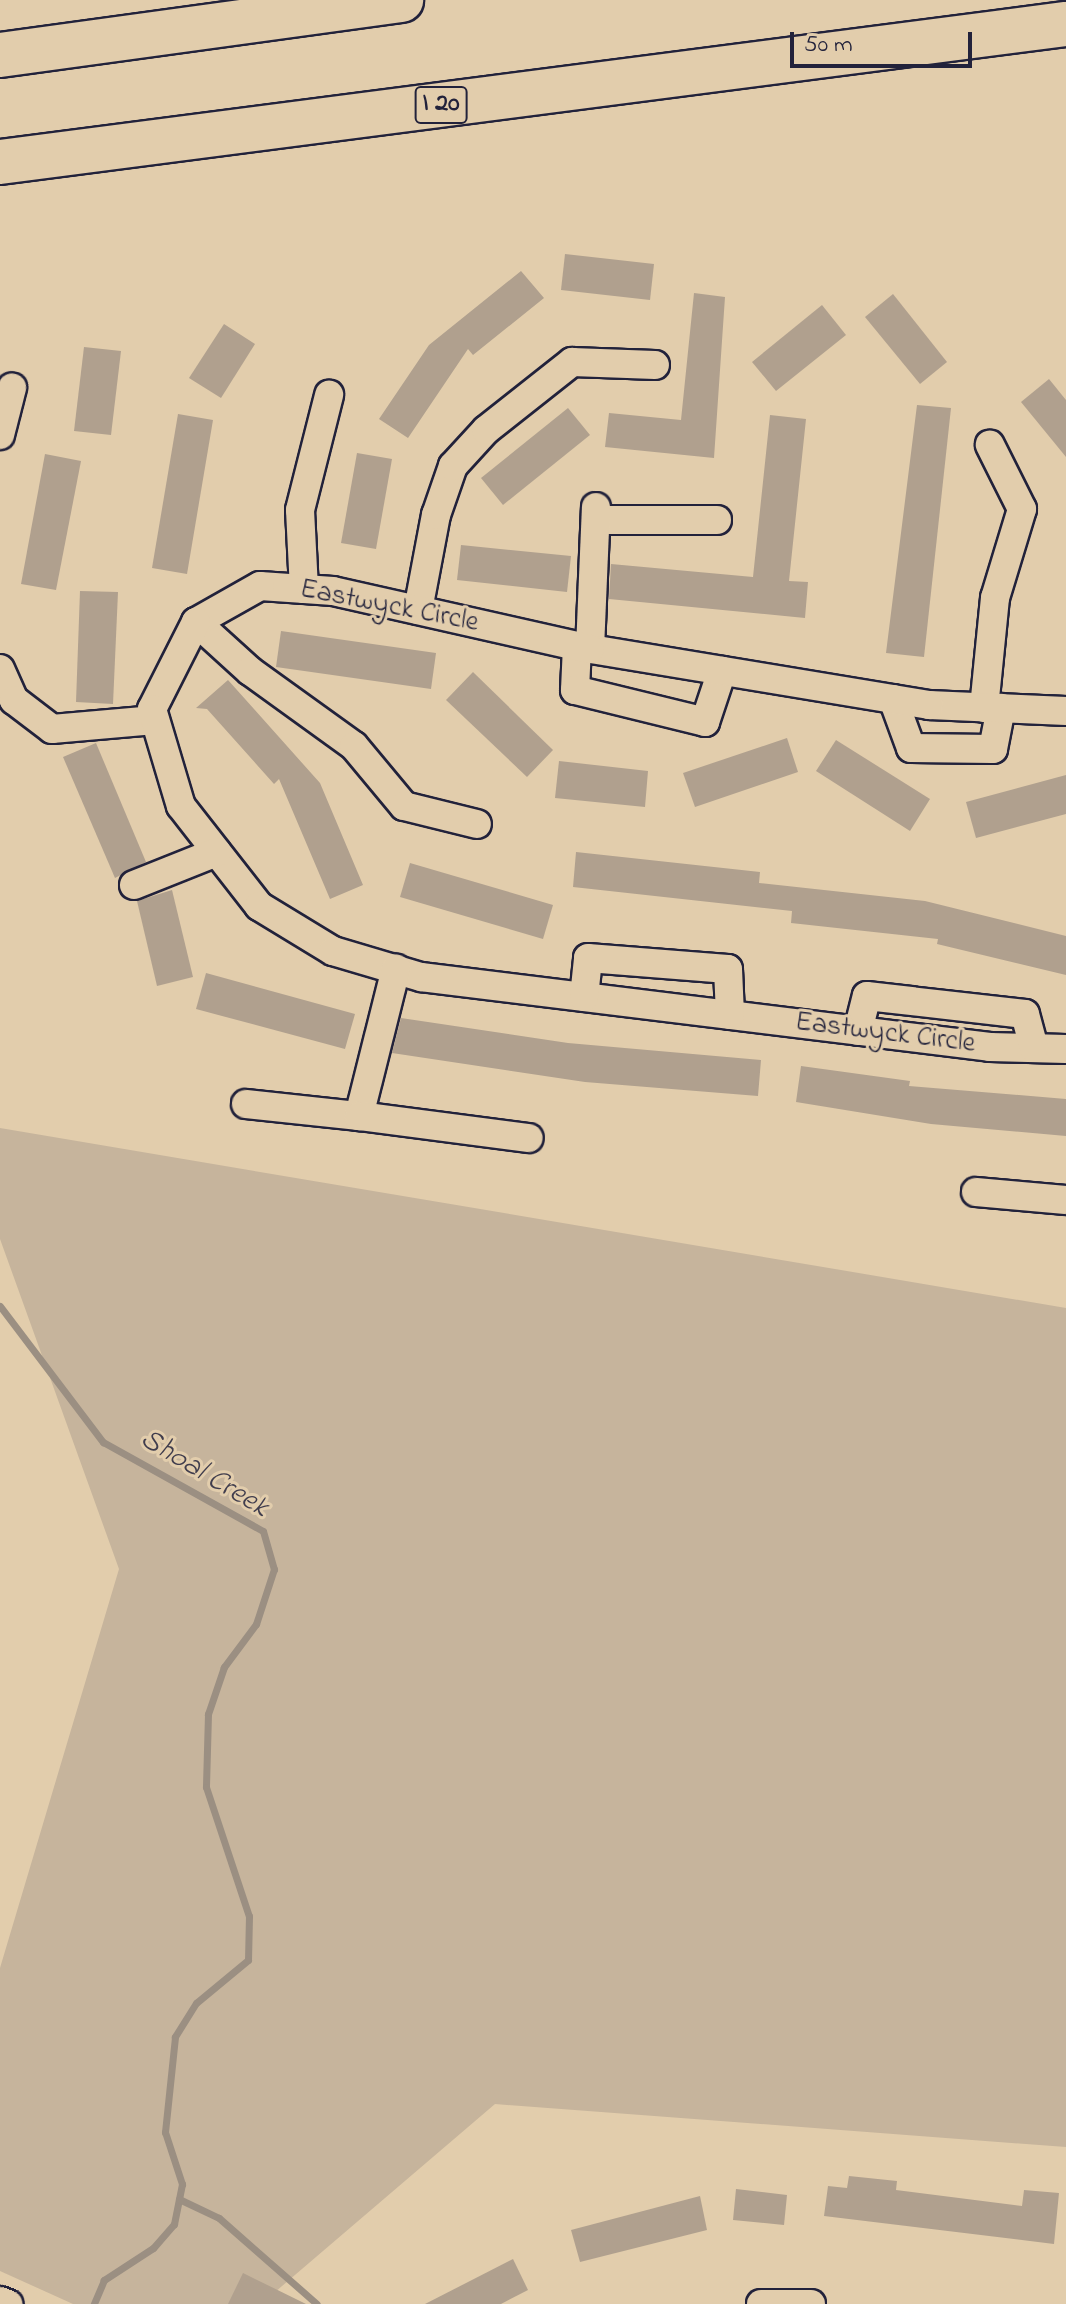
<!DOCTYPE html>
<style>
body{margin:0}
#map{position:relative;width:1066px;height:2304px;overflow:hidden;background:#e2cdac;font-family:"Indie Flower",sans-serif}
div>[style]{position:absolute}
[style*='--x']{left:calc(var(--x)*1px);top:calc(var(--y)*1px);width:calc(var(--w)*1px);rotate:calc(var(--a)*1deg)}
.green>*{inset:0;background:#c6b49c}
.stream>*{height:7px;margin:-3.5px;padding:0 3.5px;transform-origin:3.5px;border-radius:3.5px;background:#9b8f82}
.building>*{inset:0;background:#b0a08e}
.roads{filter:drop-shadow(2px 0 #22223b) drop-shadow(-2px 0 #22223b) drop-shadow(0 2px #22223b) drop-shadow(0 -2px #22223b)}
.minor>*{height:28px;margin:-14px;padding:0 14px;transform-origin:14px;border-radius:14px;background:#e2cdac}
.motorway>*{height:44px;margin:-22px;padding:0 22px;transform-origin:22px;border-radius:22px;background:#e2cdac}
span{translate:-50% -50%;white-space:nowrap;text-align:center;line-height:1.15;-webkit-text-stroke:6px #e2cdac;paint-order:stroke}
.shield-label span{padding:2px 6px;background:#e2cdac;border:2px solid;border-radius:6px;-webkit-text-stroke-width:0}
.shield-label{font-size:26px;color:#22223b;font-weight:700}
.street-label{font-size:28px;color:#22223b}
.water-label{font-size:30px;color:#403d4d;font-style:italic}
.scale{position:absolute;left:790px;top:32px;width:182px;height:36px;box-sizing:border-box;border:4px solid #22223b;border-top:0;padding-left:10px;font-size:24px;line-height:28px;white-space:nowrap;color:#22223b;-webkit-text-stroke:6px #e2cdac;paint-order:stroke}
</style>
<div id="map">
<div class="green">
<div style="clip-path:polygon(0 1128px,1066px 1308px,1066px 2147px,495px 2104px,261px 2304px,73px 2304px,0 2271px,0 1968px,119px 1569px,0 1239px)"></div>
</div>
<div class="stream">
<div style="--x:0;--y:1306;--w:171;--a:52.9"></div>
<div style="--x:103;--y:1442;--w:183;--a:29.1"></div>
<div style="--x:263;--y:1531;--w:40;--a:74"></div>
<div style="--x:274;--y:1569;--w:58;--a:108.1"></div>
<div style="--x:256;--y:1624;--w:54;--a:126.7"></div>
<div style="--x:224;--y:1667;--w:50;--a:108.8"></div>
<div style="--x:208;--y:1714;--w:73;--a:91.6"></div>
<div style="--x:206;--y:1787;--w:136;--a:71.6"></div>
<div style="--x:249;--y:1916;--w:44;--a:91.3"></div>
<div style="--x:248;--y:1960;--w:67;--a:140.4"></div>
<div style="--x:196;--y:2003;--w:40;--a:122"></div>
<div style="--x:175;--y:2037;--w:96;--a:96"></div>
<div style="--x:165;--y:2132;--w:55;--a:71.9"></div>
<div style="--x:182;--y:2184;--w:41;--a:101.3"></div>
<div style="--x:174;--y:2224;--w:32;--a:131"></div>
<div style="--x:153;--y:2248;--w:59;--a:146.9"></div>
<div style="--x:104;--y:2280;--w:26;--a:113"></div>
<div style="--x:179;--y:2199;--w:44;--a:25.4"></div>
<div style="--x:219;--y:2218;--w:130;--a:41.3"></div>
</div>
<div class="building">
<div style="clip-path:polygon(565px 254px,654px 264px,650px 300px,561px 290px)"></div>
<div style="clip-path:polygon(521px 271px,544px 298px,473px 355px,468px 349px,408px 438px,379px 419px,429px 345px)"></div>
<div style="clip-path:polygon(694px 293px,725px 297px,714px 458px,605px 447px,609px 413px,681px 420px)"></div>
<div style="clip-path:polygon(893px 294px,947px 362px,920px 384px,865px 317px)"></div>
<div style="clip-path:polygon(822px 305px,846px 335px,776px 391px,752px 362px)"></div>
<div style="clip-path:polygon(224px 324px,255px 344px,221px 398px,189px 378px)"></div>
<div style="clip-path:polygon(84px 347px,121px 351px,111px 435px,74px 431px)"></div>
<div style="clip-path:polygon(1049px 379px,1066px 400px,1066px 457px,1021px 402px)"></div>
<div style="clip-path:polygon(917px 405px,951px 408px,924px 657px,886px 653px)"></div>
<div style="clip-path:polygon(568px 408px,590px 435px,503px 505px,481px 478px)"></div>
<div style="clip-path:polygon(178px 414px,213px 420px,187px 574px,152px 568px)"></div>
<div style="clip-path:polygon(770px 415px,806px 419px,789px 581px,808px 582px,805px 618px,609px 599px,611px 564px,753px 577px)"></div>
<div style="clip-path:polygon(357px 453px,392px 459px,376px 549px,341px 543px)"></div>
<div style="clip-path:polygon(45px 454px,81px 461px,56px 590px,21px 584px)"></div>
<div style="clip-path:polygon(461px 545px,571px 556px,567px 592px,457px 580px)"></div>
<div style="clip-path:polygon(80px 591px,118px 592px,113px 704px,76px 702px)"></div>
<div style="clip-path:polygon(281px 631px,436px 653px,431px 689px,276px 667px)"></div>
<div style="clip-path:polygon(473px 672px,553px 750px,527px 777px,446px 700px)"></div>
<div style="clip-path:polygon(228px 680px,320px 783px,363px 885px,330px 899px,279px 779px,274px 784px,207px 709px,196px 708px)"></div>
<div style="clip-path:polygon(787px 738px,798px 772px,695px 807px,683px 773px)"></div>
<div style="clip-path:polygon(836px 740px,930px 799px,910px 831px,816px 771px)"></div>
<div style="clip-path:polygon(96px 743px,146px 862px,115px 878px,63px 757px)"></div>
<div style="clip-path:polygon(559px 761px,648px 771px,645px 807px,555px 798px)"></div>
<div style="clip-path:polygon(1066px 775px,1066px 814px,976px 838px,966px 802px)"></div>
<div style="clip-path:polygon(576px 852px,760px 872px,759px 883px,925px 901px,1066px 936px,1066px 975px,937px 944px,938px 939px,791px 923px,792px 911px,573px 887px)"></div>
<div style="clip-path:polygon(410px 863px,553px 905px,543px 939px,400px 897px)"></div>
<div style="clip-path:polygon(172px 890px,193px 977px,157px 986px,137px 901px)"></div>
<div style="clip-path:polygon(206px 973px,355px 1014px,345px 1049px,196px 1009px)"></div>
<div style="clip-path:polygon(401px 1018px,568px 1043px,761px 1060px,758px 1096px,585px 1082px,392px 1053px)"></div>
<div style="clip-path:polygon(801px 1066px,910px 1081px,909px 1086px,1066px 1099px,1066px 1136px,931px 1124px,796px 1102px)"></div>
<div style="clip-path:polygon(849px 2176px,897px 2181px,896px 2190px,1022px 2206px,1024px 2190px,1059px 2193px,1054px 2244px,824px 2216px,828px 2186px,847px 2188px)"></div>
<div style="clip-path:polygon(736px 2189px,787px 2195px,784px 2225px,733px 2220px)"></div>
<div style="clip-path:polygon(700px 2196px,707px 2230px,580px 2262px,571px 2230px)"></div>
<div style="clip-path:polygon(513px 2259px,528px 2290px,501px 2304px,425px 2304px)"></div>
<div style="clip-path:polygon(243px 2273px,306px 2304px,228px 2304px)"></div>
</div>
<div class="roads">
<div class="minor">
<div style="--x:0;--y:435;--w:49;--a:-75.7"></div>
<div style="--x:596;--y:520;--w:121;--a:0"></div>
<div style="--x:304;--y:589;--w:79;--a:-92.9"></div>
<div style="--x:300;--y:510;--w:119;--a:-75.8"></div>
<div style="--x:418;--y:610;--w:97;--a:-79.3"></div>
<div style="--x:436;--y:515;--w:52;--a:-70.9"></div>
<div style="--x:453;--y:466;--w:49;--a:-47.5"></div>
<div style="--x:486;--y:430;--w:110;--a:-38.3"></div>
<div style="--x:572;--y:362;--w:83;--a:2.1"></div>
<div style="--x:196;--y:622;--w:73;--a:42.2"></div>
<div style="--x:250;--y:671;--w:128;--a:35.8"></div>
<div style="--x:354;--y:746;--w:78;--a:50.2"></div>
<div style="--x:404;--y:806;--w:75;--a:13.9"></div>
<div style="--x:577;--y:646;--w:44;--a:92.6"></div>
<div style="--x:575;--y:690;--w:134;--a:13.8"></div>
<div style="--x:705;--y:722;--w:54;--a:-71.6"></div>
<div style="--x:590;--y:649;--w:142;--a:-87.6"></div>
<div style="--x:0;--y:669;--w:34;--a:66"></div>
<div style="--x:14;--y:700;--w:48;--a:37.3"></div>
<div style="--x:52;--y:729;--w:103;--a:-5"></div>
<div style="--x:893;--y:699;--w:52;--a:69.8"></div>
<div style="--x:911;--y:748;--w:82;--a:0.7"></div>
<div style="--x:993;--y:749;--w:42;--a:-79"></div>
<div style="--x:984;--y:708;--w:111;--a:-84.3"></div>
<div style="--x:995;--y:598;--w:93;--a:-73.1"></div>
<div style="--x:1022;--y:509;--w:72;--a:-116.6"></div>
<div style="--x:1066;--y:711;--w:137;--a:-177.5"></div>
<div style="--x:929;--y:705;--w:344;--a:-170.6"></div>
<div style="--x:590;--y:649;--w:263;--a:-167.3"></div>
<div style="--x:333;--y:591;--w:73;--a:-176.1"></div>
<div style="--x:260;--y:586;--w:73;--a:150.6"></div>
<div style="--x:196;--y:622;--w:97;--a:116.8"></div>
<div style="--x:152;--y:709;--w:101;--a:73.4"></div>
<div style="--x:181;--y:806;--w:127;--a:52"></div>
<div style="--x:259;--y:906;--w:87;--a:31.3"></div>
<div style="--x:333;--y:951;--w:92;--a:16.5"></div>
<div style="--x:421;--y:977;--w:573;--a:7.01"></div>
<div style="--x:990;--y:1047;--w:76;--a:1.5"></div>
<div style="--x:134;--y:885;--w:89;--a:-21.7"></div>
<div style="--x:584;--y:997;--w:39;--a:-84"></div>
<div style="--x:588;--y:958;--w:140;--a:4.5"></div>
<div style="--x:728;--y:969;--w:46;--a:87.5"></div>
<div style="--x:858;--y:1031;--w:36;--a:-76"></div>
<div style="--x:867;--y:996;--w:159;--a:6.5"></div>
<div style="--x:1025;--y:1014;--w:35;--a:75"></div>
<div style="--x:246;--y:1104;--w:114;--a:6.1"></div>
<div style="--x:359;--y:1116;--w:152;--a:-75.9"></div>
<div style="--x:359;--y:1116;--w:171;--a:7.4"></div>
<div style="--x:976;--y:1192;--w:90;--a:5.1"></div>
<div style="--x:0;--y:2301;--w:9;--a:21"></div>
<div style="--x:761;--y:2304;--w:50;--a:0"></div>
</div>
<div class="motorway">
<div style="--x:0;--y:55;--w:405;--a:-7.8"></div>
<div style="--x:0;--y:162;--w:1075;--a:-7.38"></div>
</div>
</div>
<div class="shield-label">
<span style="left:441px;top:105px">I 20</span>
</div>
<div class="street-label">
<span style="left:389px;top:607px;rotate:11deg">Eastwyck Circle</span>
<span style="left:885px;top:1034px;rotate:7deg">Eastwyck Circle</span>
</div>
<div class="water-label">
<span style="left:204px;top:1474px;rotate:31deg">Shoal Creek</span>
</div>
<div class="scale">50 m</div>
</div>
